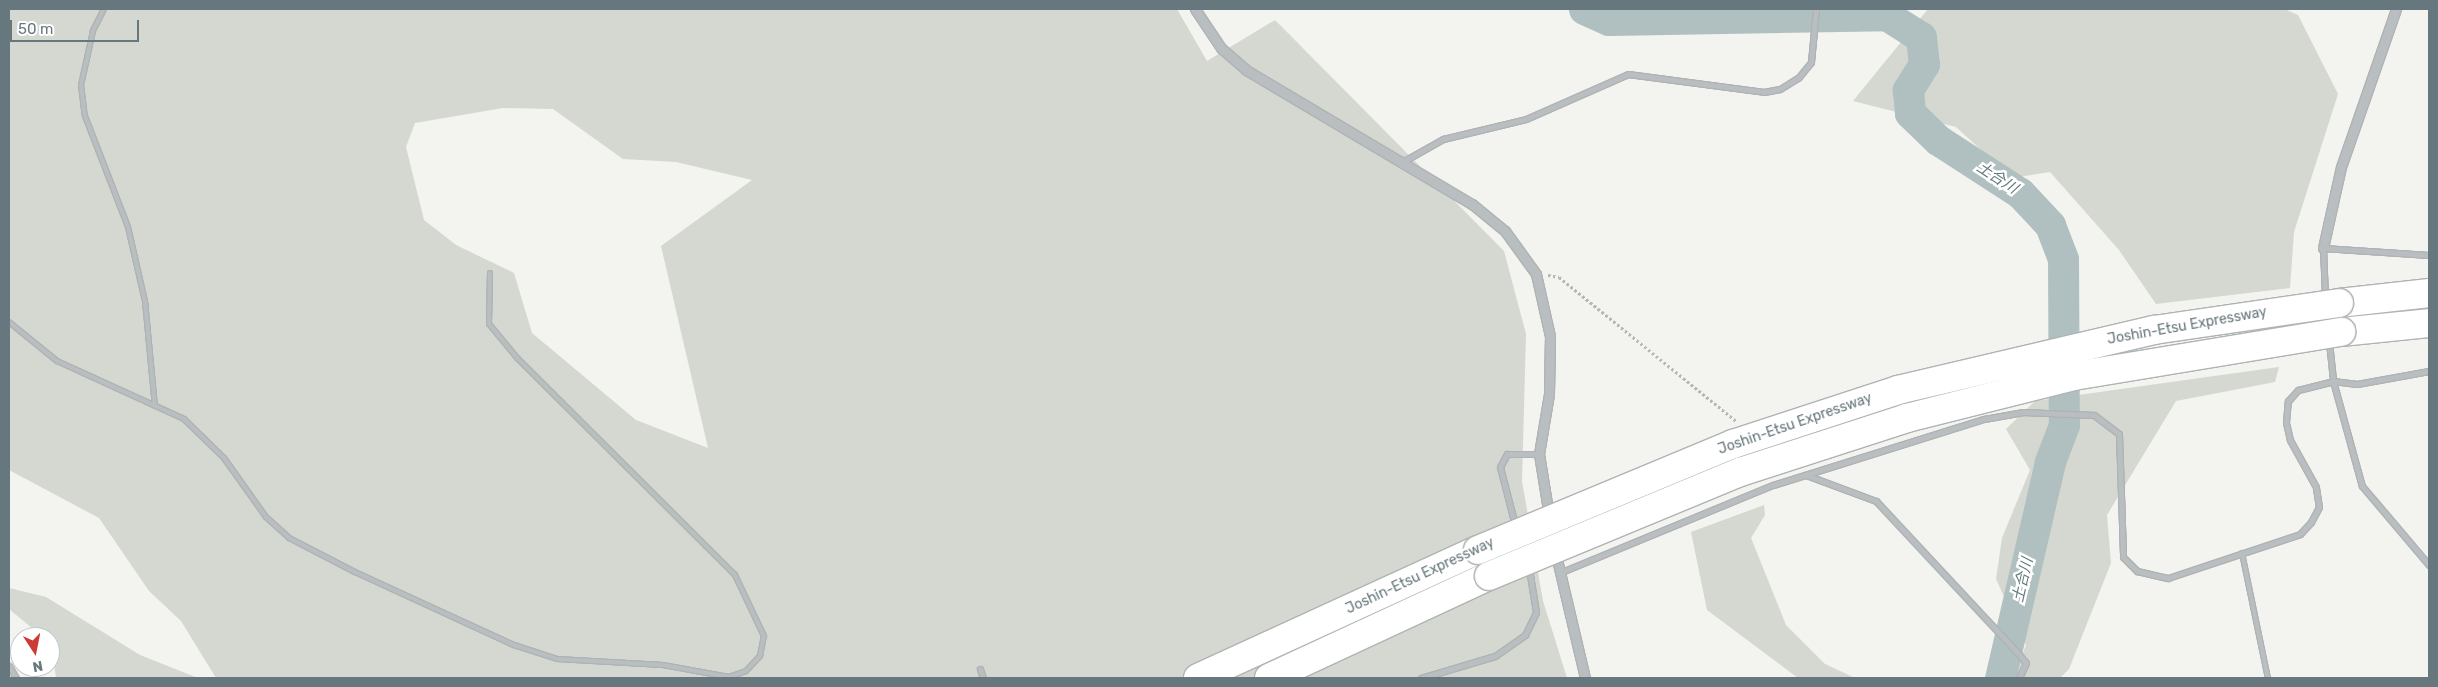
<!DOCTYPE html>
<meta charset="utf-8">
<style>
body{margin:0}
#map{position:relative;width:2438px;height:687px;overflow:hidden;background:#f3f3f0;font-family:Rubik,"Noto Sans JP",sans-serif}
div>[style]{position:absolute}
[style*='--x']{left:calc(var(--x)*1px);top:calc(var(--y)*1px);width:calc(var(--w)*1px);rotate:calc(var(--a)*1deg)}
.green>*{inset:0;background:#d4d8d0}
.river>*{height:31px;margin:-15.5px;padding:0 15.5px;transform-origin:15.5px;border-radius:15.5px;background:#b0bfbf}
.path>*{height:3px;margin-top:-1.5px;transform-origin:0;background:repeating-linear-gradient(90deg,#b3b7b8 0 2.5px,transparent 0 5px)}
.roads{filter:drop-shadow(1px 0 #afb3b4) drop-shadow(-1px 0 #afb3b4) drop-shadow(0 1px #afb3b4) drop-shadow(0 -1px #afb3b4)}
.service>*{height:4px;margin:-2px;padding:0 2px;transform-origin:2px;border-radius:2px;background:#b9bec0}
.minor>*{height:5px;margin:-2.5px;padding:0 2.5px;transform-origin:2.5px;border-radius:2.5px;background:#b9bec0}
.tertiary>*{height:9px;margin:-4.5px;padding:0 4.5px;transform-origin:4.5px;border-radius:4.5px;background:#b9bec0}
.motorway>*{height:28px;margin:-14px;padding:0 14px;transform-origin:14px;border-radius:14px;background:#fff}
.bridges{filter:drop-shadow(1px 0 #afb3b4) drop-shadow(-1px 0 #afb3b4) drop-shadow(0 1px #afb3b4) drop-shadow(0 -1px #afb3b4)}
.motorway-bridge>*{height:28px;margin:-14px;padding:0 14px;transform-origin:14px;border-radius:14px;background:#fff}
span{translate:-50% -50%;white-space:nowrap;text-align:center;line-height:1.15;-webkit-text-stroke:5px #fff;paint-order:stroke}
.street-label{font-size:14px;color:#66777d}
.water-label{font-size:15px;color:#62797b;font-style:italic}
.frame{position:absolute;inset:0;border:10px solid #66777d;pointer-events:none}
.north{position:absolute;left:10px;top:627px;width:50px;height:50px;box-sizing:border-box;background:#fff;border:1px solid #c2c9cb;border-radius:50%;rotate:169deg;font-size:14px;font-weight:700;line-height:20px;text-align:center;color:#66777d}
.north::after{content:'';display:block;margin:auto;width:18px;height:22px;background:#cc3c37;clip-path:polygon(50% 0,100% 100%,50% 72%,0 100%)}
.scale{position:absolute;left:10px;top:20px;width:129px;height:22px;box-sizing:border-box;border:2px solid #66777d;border-top:0;padding-left:6px;font-size:15px;line-height:18px;white-space:nowrap;color:#66777d;-webkit-text-stroke:4px #fff;paint-order:stroke}
</style>
<div id="map">
<div class="green">
<div style="clip-path:polygon(evenodd,9px 9px,1177px 9px,1207px 61px,1275px 20px,1504px 251px,1526px 334px,1522px 481px,1543px 601px,1567px 678px,216px 678px,181px 621px,149px 591px,99px 518px,9px 470px,9px 9px,503px 108px,553px 109px,623px 159px,676px 162px,752px 180px,661px 246px,708px 448px,636px 420px,532px 333px,514px 273px,456px 245px,424px 220px,406px 147px,415px 123px,503px 108px)"></div>
<div style="clip-path:polygon(1928px 9px,2284px 9px,2298px 15px,2338px 94px,2294px 232px,2290px 288px,2156px 304px,2119px 250px,2050px 172px,2012px 178px,1956px 127px,1853px 101px)"></div>
<div style="clip-path:polygon(2279px 367px,2275px 382px,2176px 401px,2107px 515px,2111px 563px,2069px 669px,2060px 678px,2013px 678px,2026px 645px,1996px 579px,2002px 538px,2030px 470px,2006px 429px,2035px 401px)"></div>
<div style="clip-path:polygon(1764px 505px,1765px 515px,1751px 538px,1786px 625px,1825px 664px,1855px 678px,1798px 678px,1707px 610px,1691px 532px)"></div>
<div style="clip-path:polygon(9px 588px,46px 597px,140px 655px,198px 678px,56px 678px,50px 637px,43px 637px,9px 609px)"></div>
</div>
<div class="river">
<div style="--x:1584;--y:9;--w:27;--a:24"></div>
<div style="--x:1609;--y:20;--w:277;--a:-1"></div>
<div style="--x:1886;--y:15;--w:41;--a:32.2"></div>
<div style="--x:1921;--y:37;--w:27;--a:84"></div>
<div style="--x:1924;--y:64;--w:31;--a:122"></div>
<div style="--x:1908;--y:90;--w:23;--a:85"></div>
<div style="--x:1910;--y:113;--w:39;--a:44"></div>
<div style="--x:1938;--y:140;--w:98;--a:32.9"></div>
<div style="--x:2020;--y:193;--w:44;--a:46.8"></div>
<div style="--x:2050;--y:225;--w:36;--a:69"></div>
<div style="--x:2063;--y:259;--w:166;--a:89.7"></div>
<div style="--x:2064;--y:425;--w:40;--a:111"></div>
<div style="--x:2050;--y:462;--w:222;--a:103"></div>
</div>
<div class="path">
<div style="--x:1548;--y:275;--w:11;--a:10"></div>
<div style="--x:1559;--y:277;--w:228;--a:39.1"></div>
</div>
<div class="roads">
<div class="service">
<div style="--x:104;--y:9;--w:25;--a:117"></div>
<div style="--x:93;--y:31;--w:55;--a:102.5"></div>
<div style="--x:81;--y:85;--w:31;--a:83"></div>
<div style="--x:85;--y:116;--w:119;--a:68.8"></div>
<div style="--x:128;--y:227;--w:76;--a:77.1"></div>
<div style="--x:145;--y:301;--w:105;--a:84.6"></div>
<div style="--x:9;--y:322;--w:62;--a:39.1"></div>
<div style="--x:57;--y:361;--w:140;--a:24.5"></div>
<div style="--x:184;--y:419;--w:56;--a:44.3"></div>
<div style="--x:224;--y:458;--w:72;--a:54.6"></div>
<div style="--x:266;--y:517;--w:31;--a:42"></div>
<div style="--x:289;--y:538;--w:74;--a:27.3"></div>
<div style="--x:355;--y:572;--w:175;--a:24.7"></div>
<div style="--x:514;--y:645;--w:45;--a:18"></div>
<div style="--x:557;--y:659;--w:106;--a:3.2"></div>
<div style="--x:663;--y:665;--w:67;--a:10.3"></div>
<div style="--x:729;--y:677;--w:18;--a:-19"></div>
<div style="--x:746;--y:671;--w:21;--a:-47"></div>
<div style="--x:760;--y:656;--w:20;--a:-79"></div>
<div style="--x:764;--y:636;--w:68;--a:-115.4"></div>
<div style="--x:735;--y:575;--w:306;--a:-135.1"></div>
<div style="--x:518;--y:359;--w:45;--a:-129.6"></div>
<div style="--x:489;--y:324;--w:51;--a:-88.9"></div>
<div style="--x:2242;--y:553;--w:128;--a:78.3"></div>
</div>
<div class="minor">
<div style="--x:1404;--y:161;--w:45;--a:-29.4"></div>
<div style="--x:1443;--y:139;--w:85;--a:-13.5"></div>
<div style="--x:1526;--y:119;--w:111;--a:-23.8"></div>
<div style="--x:1628;--y:74;--w:137;--a:7.5"></div>
<div style="--x:1764;--y:92;--w:16;--a:-11"></div>
<div style="--x:1780;--y:89;--w:22;--a:-32"></div>
<div style="--x:1799;--y:77;--w:19;--a:-51"></div>
<div style="--x:1811;--y:62;--w:53;--a:-84.6"></div>
<div style="--x:2325;--y:296;--w:48;--a:-92.4"></div>
<div style="--x:2323;--y:248;--w:106;--a:3.8"></div>
<div style="--x:2329;--y:342;--w:39;--a:84"></div>
<div style="--x:2333;--y:381;--w:109;--a:74.6"></div>
<div style="--x:2362;--y:486;--w:104;--a:49.7"></div>
<div style="--x:1806;--y:475;--w:75;--a:20.4"></div>
<div style="--x:1876;--y:501;--w:207;--a:47"></div>
<div style="--x:2017;--y:652;--w:14;--a:51"></div>
<div style="--x:2026;--y:663;--w:17;--a:115"></div>
<div style="--x:1515;--y:525;--w:60;--a:-104.5"></div>
<div style="--x:1500;--y:467;--w:15;--a:-62"></div>
<div style="--x:1507;--y:454;--w:32;--a:0"></div>
<div style="--x:1559;--y:573;--w:231;--a:-22.4"></div>
<div style="--x:1773;--y:485;--w:221;--a:-17.4"></div>
<div style="--x:1984;--y:419;--w:40;--a:-10"></div>
<div style="--x:2023;--y:412;--w:71;--a:2.4"></div>
<div style="--x:2094;--y:415;--w:31;--a:37"></div>
<div style="--x:2119;--y:434;--w:123;--a:88.1"></div>
<div style="--x:2123;--y:557;--w:20;--a:45"></div>
<div style="--x:2137;--y:571;--w:32;--a:13"></div>
<div style="--x:2168;--y:578;--w:139;--a:-18.4"></div>
<div style="--x:2300;--y:534;--w:16;--a:-47"></div>
<div style="--x:2311;--y:522;--w:17;--a:-62"></div>
<div style="--x:2319;--y:507;--w:20;--a:-99"></div>
<div style="--x:2316;--y:487;--w:54;--a:-119"></div>
<div style="--x:2290;--y:440;--w:18;--a:-103"></div>
<div style="--x:2286;--y:422;--w:21;--a:-85"></div>
<div style="--x:2288;--y:401;--w:15;--a:-48"></div>
<div style="--x:2298;--y:390;--w:36;--a:-14"></div>
<div style="--x:2333;--y:381;--w:24;--a:7"></div>
<div style="--x:2357;--y:384;--w:73;--a:-10.2"></div>
<div style="--x:9;--y:666;--w:14;--a:60"></div>
<div style="--x:980;--y:669;--w:9;--a:72"></div>
<div style="--x:1421;--y:678;--w:77;--a:-16.6"></div>
<div style="--x:1495;--y:656;--w:37;--a:-35"></div>
<div style="--x:1525;--y:635;--w:25;--a:-64"></div>
<div style="--x:1536;--y:612;--w:44;--a:-99.2"></div>
</div>
<div class="tertiary">
<div style="--x:1195;--y:9;--w:47;--a:56.3"></div>
<div style="--x:1221;--y:48;--w:33;--a:41"></div>
<div style="--x:1246;--y:70;--w:263;--a:30.7"></div>
<div style="--x:1472;--y:204;--w:43;--a:39.3"></div>
<div style="--x:1505;--y:231;--w:53;--a:54.2"></div>
<div style="--x:1536;--y:274;--w:64;--a:77.3"></div>
<div style="--x:1550;--y:336;--w:58;--a:91"></div>
<div style="--x:1549;--y:394;--w:61;--a:99.5"></div>
<div style="--x:1539;--y:454;--w:63;--a:80.8"></div>
<div style="--x:2323;--y:248;--w:83;--a:-77.5"></div>
<div style="--x:2341;--y:167;--w:167;--a:-70.8"></div>
<div style="--x:1555;--y:551;--w:130;--a:76.7"></div>
</div>
<div class="motorway">
<div style="--x:2339;--y:303;--w:91;--a:-6.3"></div>
<div style="--x:2341;--y:332;--w:88;--a:-5.8"></div>
<div style="--x:1198;--y:678;--w:308;--a:-24.6"></div>
<div style="--x:1269;--y:678;--w:242;--a:-24.9"></div>
</div>
</div>
<div class="bridges">
<div class="motorway-bridge">
<div style="--x:1478;--y:550;--w:276;--a:-22.6"></div>
<div style="--x:1733;--y:444;--w:174;--a:-18.1"></div>
<div style="--x:1898;--y:390;--w:263;--a:-13.2"></div>
<div style="--x:2154;--y:330;--w:187;--a:-8.3"></div>
<div style="--x:1489;--y:576;--w:272;--a:-22.5"></div>
<div style="--x:1740;--y:472;--w:176;--a:-17.9"></div>
<div style="--x:1907;--y:418;--w:172;--a:-14.1"></div>
<div style="--x:2074;--y:376;--w:271;--a:-9.4"></div>
</div>
</div>
<div class="street-label">
<span style="left:2187px;top:326px;rotate:-10deg">Joshin-Etsu Expressway</span>
<span style="left:1795px;top:424px;rotate:-19deg">Joshin-Etsu Expressway</span>
<span style="left:1420px;top:576px;rotate:-25deg">Joshin-Etsu Expressway</span>
</div>
<div class="water-label">
<span style="left:1997px;top:178px;rotate:33deg">土合川</span>
<span style="left:2023px;top:580px;rotate:-77deg">土合川</span>
</div>
<div class="frame"></div>
<div class="north">N</div>
<div class="scale">50 m</div>
</div>
